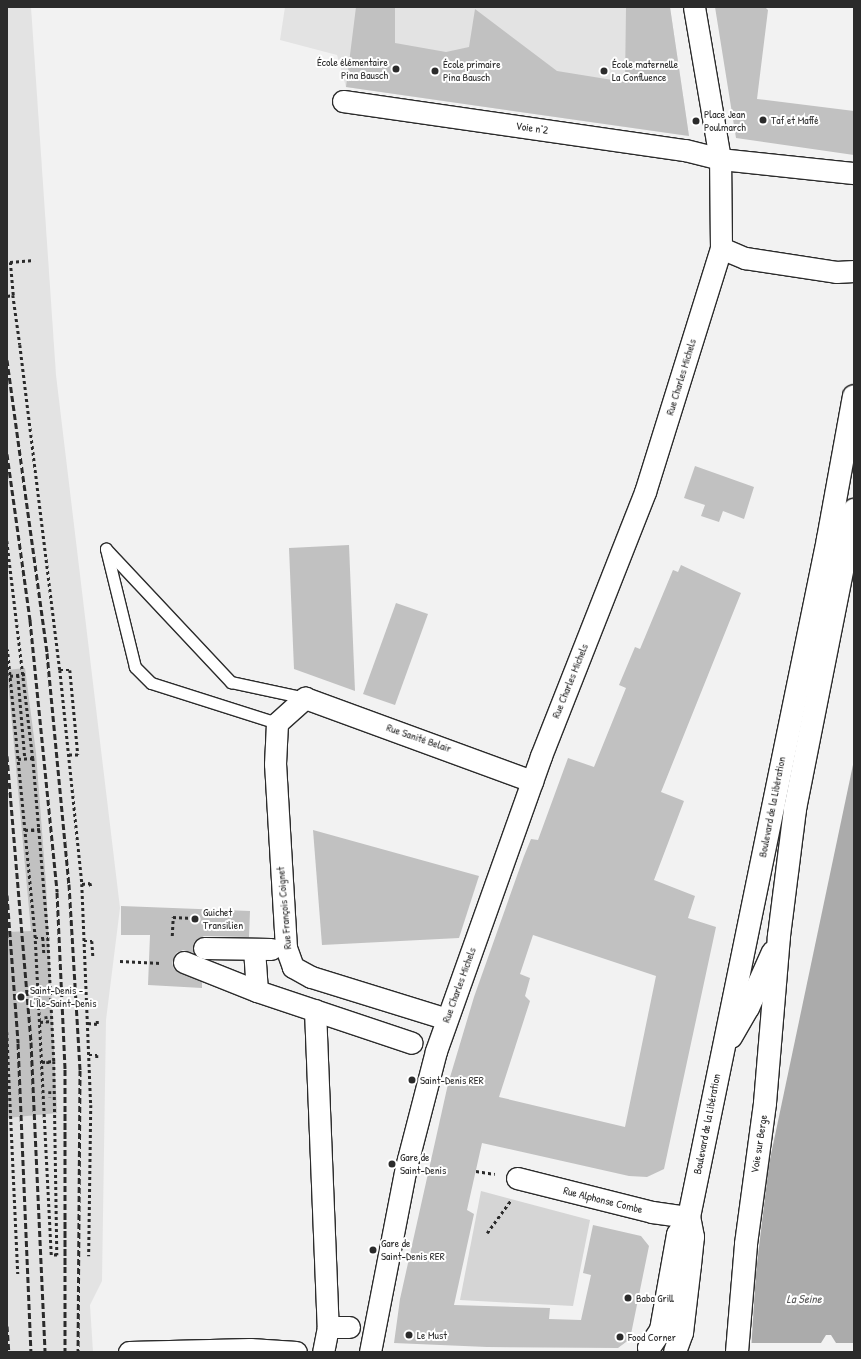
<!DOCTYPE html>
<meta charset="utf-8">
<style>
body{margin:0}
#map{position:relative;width:861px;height:1359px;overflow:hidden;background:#f2f2f2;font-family:"Patrick Hand",sans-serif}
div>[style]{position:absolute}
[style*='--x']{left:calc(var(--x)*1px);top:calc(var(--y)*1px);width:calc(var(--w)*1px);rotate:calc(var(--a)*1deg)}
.built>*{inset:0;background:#e3e3e3}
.green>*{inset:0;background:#d5d5d5}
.water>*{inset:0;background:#ababab}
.pier>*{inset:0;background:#f2f2f2}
.building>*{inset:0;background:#c1c1c1}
.path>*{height:2.5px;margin-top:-1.25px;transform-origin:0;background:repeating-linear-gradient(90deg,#2b2b2b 0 3px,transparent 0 6px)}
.roads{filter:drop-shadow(1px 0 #2b2b2b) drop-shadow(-1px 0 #2b2b2b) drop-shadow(0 1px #2b2b2b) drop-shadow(0 -1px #2b2b2b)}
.lane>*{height:11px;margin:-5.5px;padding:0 5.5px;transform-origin:5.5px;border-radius:5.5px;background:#fff}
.street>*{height:21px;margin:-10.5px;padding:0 10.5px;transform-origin:10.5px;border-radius:10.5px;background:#fff}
.primary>*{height:22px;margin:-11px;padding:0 11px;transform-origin:11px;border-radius:11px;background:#fff}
.rail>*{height:3px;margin-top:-1.5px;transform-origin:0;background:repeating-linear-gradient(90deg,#2b2b2b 0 6px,transparent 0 9px)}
.dots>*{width:11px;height:11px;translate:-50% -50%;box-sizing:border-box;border:2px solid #fff;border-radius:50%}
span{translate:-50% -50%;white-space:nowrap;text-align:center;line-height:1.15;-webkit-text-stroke:4px #fff;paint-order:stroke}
.poi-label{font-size:11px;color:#2b2b2b}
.right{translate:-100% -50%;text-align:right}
.left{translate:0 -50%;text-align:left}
.street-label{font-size:11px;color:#2b2b2b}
.water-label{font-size:12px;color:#585858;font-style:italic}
.frame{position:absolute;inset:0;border:8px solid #2b2b2b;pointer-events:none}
</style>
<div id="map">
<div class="built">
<div style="clip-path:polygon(7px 7px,31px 7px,56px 375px,120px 908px,106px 1020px,102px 1281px,90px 1305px,93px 1352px,7px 1352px)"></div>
<div style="clip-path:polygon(285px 7px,670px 7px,689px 136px,346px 87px,337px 55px,280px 40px)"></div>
</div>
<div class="green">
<div style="clip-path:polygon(481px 1191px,590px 1220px,573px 1306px,460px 1300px)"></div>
</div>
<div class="water">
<div style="clip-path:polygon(854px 760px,854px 1352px,751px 1352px,756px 1272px,769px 1164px)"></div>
</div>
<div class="pier">
<div style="clip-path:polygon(826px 1335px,831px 1335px,836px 1343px,854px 1343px,854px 1352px,749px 1352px,749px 1343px,821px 1343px)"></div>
</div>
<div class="building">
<div style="clip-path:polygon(356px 7px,395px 7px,395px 43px,446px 52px,469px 47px,475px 9px,557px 71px,625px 82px,626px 7px,670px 7px,689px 136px,346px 87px)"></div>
<div style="clip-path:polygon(715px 7px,765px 7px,768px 10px,757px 99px,854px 111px,854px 155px,736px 138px)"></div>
<div style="clip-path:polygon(695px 466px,754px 487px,744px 519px,723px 511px,719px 522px,701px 516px,705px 505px,684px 498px)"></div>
<div style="clip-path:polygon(349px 545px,355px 691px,294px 669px,289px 548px)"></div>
<div style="clip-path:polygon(evenodd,681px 565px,741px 593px,661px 792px,684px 801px,654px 880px,695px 896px,688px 918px,716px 927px,664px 1169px,647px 1177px,629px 1176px,482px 1143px,467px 1210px,474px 1214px,454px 1305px,550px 1308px,549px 1319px,581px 1320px,591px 1275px,583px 1273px,593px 1225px,641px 1236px,649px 1246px,630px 1339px,618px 1348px,487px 1347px,394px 1343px,400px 1299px,448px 1084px,474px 997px,524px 856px,531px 839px,538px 840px,568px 758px,594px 767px,626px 688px,619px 685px,635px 647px,640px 649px,673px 570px,678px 572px,681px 565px,533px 935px,656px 976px,625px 1127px,499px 1097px,530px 1001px,525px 996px,530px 978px,520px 974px,533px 935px)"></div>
<div style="clip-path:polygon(396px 603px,428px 614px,395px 705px,363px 694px)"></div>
<div style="clip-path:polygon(25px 668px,36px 753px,46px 883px,57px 1113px,7px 1118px,7px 932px,31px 931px,7px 670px)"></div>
<div style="clip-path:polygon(313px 830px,479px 876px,459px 938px,322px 945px)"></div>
<div style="clip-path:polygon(121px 906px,250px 911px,249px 937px,204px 936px,194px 942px,193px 953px,183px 950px,176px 953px,172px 963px,174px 969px,202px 982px,202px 988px,148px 985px,150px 935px,121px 935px)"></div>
</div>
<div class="path">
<div style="--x:13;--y:295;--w:33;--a:-95"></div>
<div style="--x:10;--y:262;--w:24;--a:-5"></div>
<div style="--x:7;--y:296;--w:6;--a:-9"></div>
<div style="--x:13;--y:295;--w:50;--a:82"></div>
<div style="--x:20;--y:345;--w:327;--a:83"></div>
<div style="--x:60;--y:670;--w:215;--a:84.1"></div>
<div style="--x:82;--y:884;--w:221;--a:87.7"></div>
<div style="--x:91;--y:1105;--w:151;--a:90.8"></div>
<div style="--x:7;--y:541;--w:219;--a:83.2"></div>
<div style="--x:33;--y:758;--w:181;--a:85.2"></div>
<div style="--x:48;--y:938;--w:123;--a:87.2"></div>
<div style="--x:54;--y:1061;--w:194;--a:89.1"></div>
<div style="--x:57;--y:1255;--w:6;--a:180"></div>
<div style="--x:51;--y:1255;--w:317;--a:-92.9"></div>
<div style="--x:35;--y:938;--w:290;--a:-95.5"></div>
<div style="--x:60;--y:670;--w:10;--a:0"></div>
<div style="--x:70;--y:670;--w:85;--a:84.6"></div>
<div style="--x:78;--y:755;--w:10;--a:180"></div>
<div style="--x:18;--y:675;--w:83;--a:85.2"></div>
<div style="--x:10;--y:676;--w:15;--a:-8"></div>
<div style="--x:18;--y:759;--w:15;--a:-4"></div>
<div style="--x:33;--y:829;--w:5;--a:90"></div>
<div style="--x:25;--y:830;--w:15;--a:-4"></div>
<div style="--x:82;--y:884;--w:8;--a:-7"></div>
<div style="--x:90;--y:883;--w:3;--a:72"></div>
<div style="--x:172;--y:936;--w:19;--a:-87"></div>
<div style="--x:173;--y:917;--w:20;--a:3"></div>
<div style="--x:35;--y:938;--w:13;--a:0"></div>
<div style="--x:43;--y:938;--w:16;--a:86"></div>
<div style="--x:84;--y:941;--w:8;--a:0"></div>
<div style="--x:92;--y:941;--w:15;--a:86"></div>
<div style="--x:120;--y:961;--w:41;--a:2.8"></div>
<div style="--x:46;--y:1016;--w:6;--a:81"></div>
<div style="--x:40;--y:1022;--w:12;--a:-5"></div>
<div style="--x:88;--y:1023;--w:9;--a:6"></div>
<div style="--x:97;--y:1024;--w:5;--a:-90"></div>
<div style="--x:7;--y:1032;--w:242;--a:87.4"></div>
<div style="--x:89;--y:1055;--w:8;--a:0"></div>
<div style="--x:97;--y:1055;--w:4;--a:90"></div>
<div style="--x:48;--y:1061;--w:5;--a:90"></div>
<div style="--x:42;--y:1062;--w:12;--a:-5"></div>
<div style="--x:50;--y:1091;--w:6;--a:90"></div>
<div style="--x:476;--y:1171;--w:19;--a:9"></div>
<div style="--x:487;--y:1233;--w:41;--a:-54"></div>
</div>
<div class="roads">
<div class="lane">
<div style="--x:277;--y:723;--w:132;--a:-162.4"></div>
<div style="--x:151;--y:683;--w:23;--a:-135"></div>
<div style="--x:135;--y:667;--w:122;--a:-103.8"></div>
<div style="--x:106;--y:549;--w:183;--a:46.8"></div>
<div style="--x:231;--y:682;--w:76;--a:12.2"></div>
</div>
<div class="street">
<div style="--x:343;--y:101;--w:345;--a:8.2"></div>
<div style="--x:685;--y:150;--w:36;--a:14"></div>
<div style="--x:720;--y:159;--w:135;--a:6"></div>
<div style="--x:721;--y:248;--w:26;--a:23"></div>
<div style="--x:745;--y:258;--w:92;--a:8.7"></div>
<div style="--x:836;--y:272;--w:18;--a:-3"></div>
<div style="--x:204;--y:948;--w:67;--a:0.9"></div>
<div style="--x:254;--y:949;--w:42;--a:85.9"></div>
<div style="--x:184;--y:962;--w:79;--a:21.7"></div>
<div style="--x:257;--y:991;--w:163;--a:18.5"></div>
<div style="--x:315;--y:1010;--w:317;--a:87.7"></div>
<div style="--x:328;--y:1327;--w:25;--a:101"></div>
<div style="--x:447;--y:1019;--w:142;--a:-162.8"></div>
<div style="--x:311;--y:977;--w:21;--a:-151"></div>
<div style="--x:293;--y:967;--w:20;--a:-110"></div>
<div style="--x:286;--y:948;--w:184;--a:-93.4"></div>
<div style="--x:275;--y:764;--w:41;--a:-87.2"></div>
<div style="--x:277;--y:723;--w:38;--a:-42"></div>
<div style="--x:305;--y:698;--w:242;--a:20.1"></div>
<div style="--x:517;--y:1178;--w:139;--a:14.1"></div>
<div style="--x:652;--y:1212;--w:37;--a:8"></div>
<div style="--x:328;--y:1327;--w:21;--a:0"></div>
<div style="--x:129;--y:1352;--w:121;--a:-1.4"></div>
<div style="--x:250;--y:1349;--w:46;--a:3.7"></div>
<div style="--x:370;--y:1352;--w:188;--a:-79"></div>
<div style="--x:406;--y:1167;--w:120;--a:-75.5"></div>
<div style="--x:436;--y:1051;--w:313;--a:-70.4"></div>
<div style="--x:541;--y:756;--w:284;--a:-68.5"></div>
<div style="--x:645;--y:492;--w:256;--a:-72.7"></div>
<div style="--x:721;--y:248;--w:89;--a:-90.6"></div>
<div style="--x:720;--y:159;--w:154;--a:-99.7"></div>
</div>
<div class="primary">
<div style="--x:731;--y:1037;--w:34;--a:-60"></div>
<div style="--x:748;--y:1008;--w:61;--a:-65.9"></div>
<div style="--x:649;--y:1348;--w:22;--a:-56"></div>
<div style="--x:661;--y:1330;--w:97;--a:-79.9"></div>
<div style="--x:678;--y:1235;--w:21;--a:-59"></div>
<div style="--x:689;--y:1217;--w:692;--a:-78.41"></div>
<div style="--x:828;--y:539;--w:145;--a:-79.7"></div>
<div style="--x:675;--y:1352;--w:20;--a:-70"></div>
<div style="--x:682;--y:1333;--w:68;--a:-83.3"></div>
<div style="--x:690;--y:1265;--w:28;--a:-84"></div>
<div style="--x:693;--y:1237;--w:20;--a:-101"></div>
<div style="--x:737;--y:1352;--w:108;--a:-85.2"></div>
<div style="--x:746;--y:1244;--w:142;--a:-82.3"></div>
<div style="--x:765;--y:1103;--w:168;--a:-85.2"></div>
<div style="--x:779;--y:936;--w:128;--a:-82.8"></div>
<div style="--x:795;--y:809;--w:305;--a:-78.8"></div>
</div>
</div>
<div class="rail">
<div style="--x:7;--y:360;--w:296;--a:82.2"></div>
<div style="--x:47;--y:653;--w:232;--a:84.6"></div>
<div style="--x:69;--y:884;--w:186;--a:86.6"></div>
<div style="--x:80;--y:1070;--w:282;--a:90.4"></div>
<div style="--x:7;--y:454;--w:168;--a:82.1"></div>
<div style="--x:30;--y:620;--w:273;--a:84.3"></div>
<div style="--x:57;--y:892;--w:177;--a:87.4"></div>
<div style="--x:65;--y:1069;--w:283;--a:90"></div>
<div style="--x:7;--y:756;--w:287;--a:85.2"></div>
<div style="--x:31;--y:1042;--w:310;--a:87.4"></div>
<div style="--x:7;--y:895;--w:148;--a:85.7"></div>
<div style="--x:18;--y:1043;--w:309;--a:87.6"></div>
<div style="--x:7;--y:1326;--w:26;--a:86"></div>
</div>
<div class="dots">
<div style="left:396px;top:69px;background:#2b2b2b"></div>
<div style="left:435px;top:71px;background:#2b2b2b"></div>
<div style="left:604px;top:71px;background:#2b2b2b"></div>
<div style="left:763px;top:120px;background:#2b2b2b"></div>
<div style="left:696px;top:121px;background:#2b2b2b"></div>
<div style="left:195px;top:919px;background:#2b2b2b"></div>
<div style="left:21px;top:997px;background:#2b2b2b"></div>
<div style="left:412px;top:1080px;background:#2b2b2b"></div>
<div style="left:392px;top:1164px;background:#2b2b2b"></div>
<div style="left:373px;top:1250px;background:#2b2b2b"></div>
<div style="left:628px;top:1298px;background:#2b2b2b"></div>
<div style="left:409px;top:1335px;background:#2b2b2b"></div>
<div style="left:620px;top:1337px;background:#2b2b2b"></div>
</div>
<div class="poi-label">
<span class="right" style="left:388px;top:69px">École élémentaire<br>Pina Bausch</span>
<span class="left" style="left:443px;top:71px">École primaire<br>Pina Bausch</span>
<span class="left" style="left:612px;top:71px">École maternelle<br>La Confluence</span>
<span class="left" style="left:704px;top:121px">Place Jean<br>Poulmarch</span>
<span class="left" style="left:771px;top:120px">Taf et Maffé</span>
<span class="left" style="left:203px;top:919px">Guichet<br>Transilien</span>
<span class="left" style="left:30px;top:997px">Saint-Denis -<br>L'Île-Saint-Denis</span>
<span class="left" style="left:420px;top:1080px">Saint-Denis RER</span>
<span class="left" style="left:400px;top:1164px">Gare de<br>Saint-Denis</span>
<span class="left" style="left:381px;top:1250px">Gare de<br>Saint-Denis RER</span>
<span class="left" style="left:636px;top:1298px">Baba Grill</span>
<span class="left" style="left:417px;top:1335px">Le Must</span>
<span class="left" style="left:628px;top:1337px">Food Corner</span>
</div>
<div class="street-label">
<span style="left:532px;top:128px;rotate:8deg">Voie n°2</span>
<span style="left:681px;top:377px;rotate:-73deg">Rue Charles Michels</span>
<span style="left:570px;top:681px;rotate:-68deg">Rue Charles Michels</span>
<span style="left:419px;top:738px;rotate:19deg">Rue Sanité Belair</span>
<span style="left:772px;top:807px;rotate:-79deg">Boulevard de la Libération</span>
<span style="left:284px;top:908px;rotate:-95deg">Rue François Coignet</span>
<span style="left:459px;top:985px;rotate:-70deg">Rue Charles Michels</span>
<span style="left:707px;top:1124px;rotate:-79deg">Boulevard de la Libération</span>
<span style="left:759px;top:1144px;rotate:-81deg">Voie sur Berge</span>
<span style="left:603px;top:1200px;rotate:14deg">Rue Alphonse Combe</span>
</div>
<div class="water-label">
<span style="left:804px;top:1299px">La Seine</span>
</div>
<div class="frame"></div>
</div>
